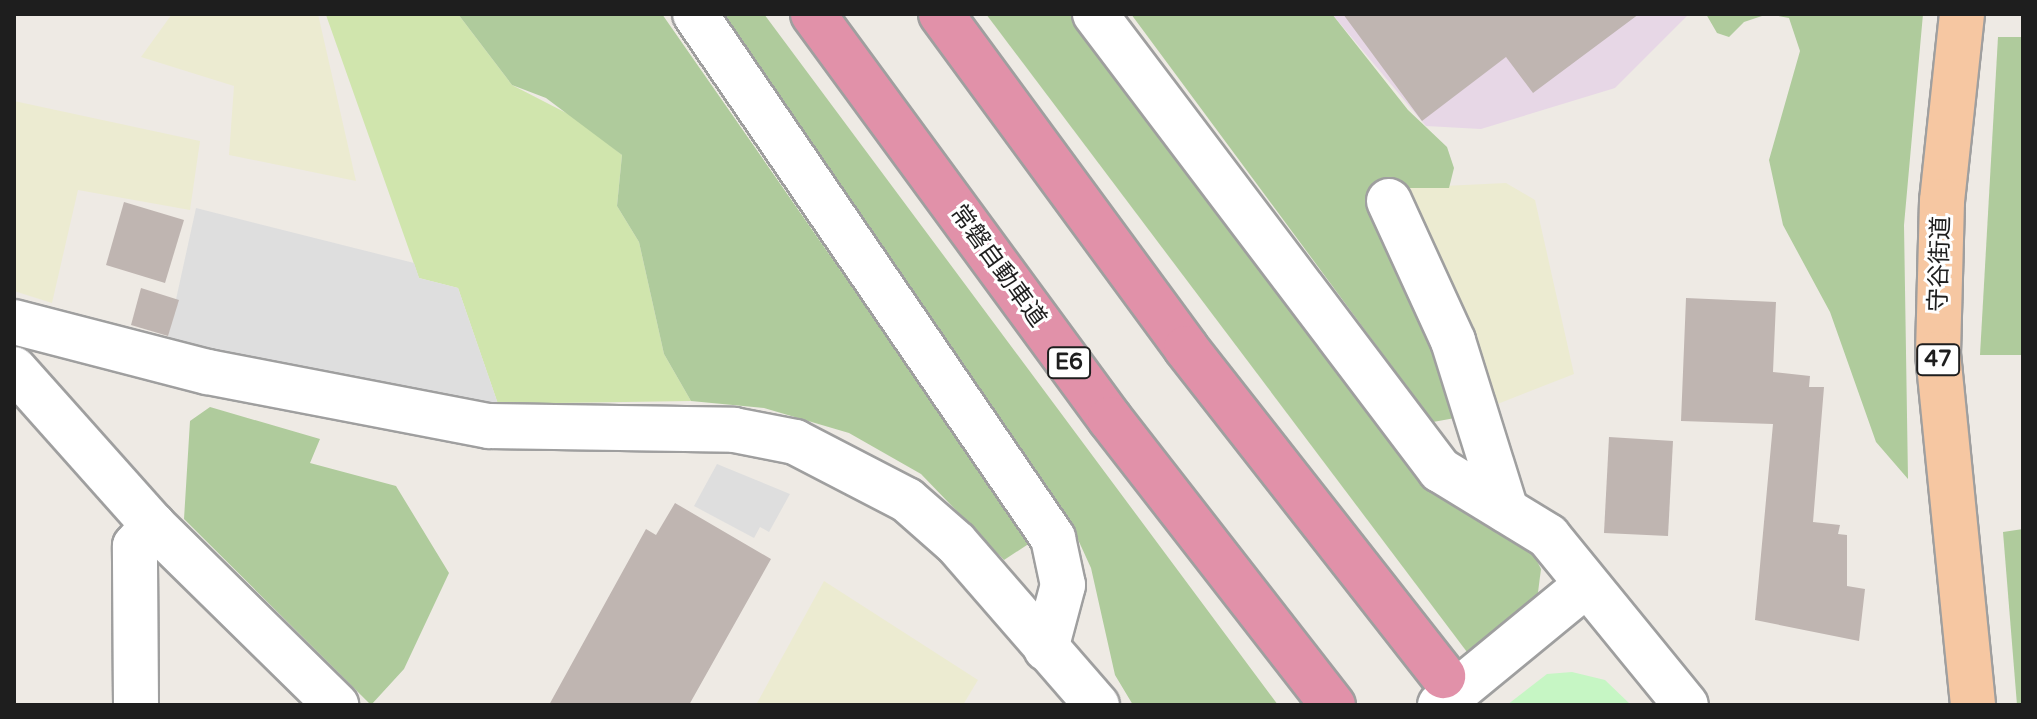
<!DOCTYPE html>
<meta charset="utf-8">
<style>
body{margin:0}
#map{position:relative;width:2037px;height:719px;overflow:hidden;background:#eeeae4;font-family:"Varela Round","Noto Sans JP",sans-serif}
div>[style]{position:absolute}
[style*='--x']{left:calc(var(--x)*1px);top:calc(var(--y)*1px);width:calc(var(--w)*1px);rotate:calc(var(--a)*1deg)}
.industrial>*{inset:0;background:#e7d7e6}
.farmland>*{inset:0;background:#ecebd1}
.grass>*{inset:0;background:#d0e5ad}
.forest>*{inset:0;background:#afcb9c}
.park>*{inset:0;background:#c6f6c4}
.parking>*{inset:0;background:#dedede}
.building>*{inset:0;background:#bfb5b1}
.roads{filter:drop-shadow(2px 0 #9f9f9f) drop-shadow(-2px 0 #9f9f9f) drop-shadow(0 2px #9f9f9f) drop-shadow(0 -2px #9f9f9f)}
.minor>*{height:44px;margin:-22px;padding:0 22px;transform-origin:22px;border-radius:22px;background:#fff}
.major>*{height:44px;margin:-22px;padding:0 22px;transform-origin:22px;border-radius:22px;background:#f6c7a2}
.highway>*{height:44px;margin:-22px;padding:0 22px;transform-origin:22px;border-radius:22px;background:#e191a9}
span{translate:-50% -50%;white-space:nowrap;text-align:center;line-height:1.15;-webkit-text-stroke:6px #fff;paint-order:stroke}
.shield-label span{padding:2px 6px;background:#fff;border:2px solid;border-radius:6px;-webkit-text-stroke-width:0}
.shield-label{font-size:22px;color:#1e1e1e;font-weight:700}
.street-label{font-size:24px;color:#1e1e1e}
.frame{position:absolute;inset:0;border:16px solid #1e1e1e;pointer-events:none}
</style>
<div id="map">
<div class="industrial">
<div style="clip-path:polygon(1332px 14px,1689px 14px,1615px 88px,1481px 129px,1426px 126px)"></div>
</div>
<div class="farmland">
<div style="clip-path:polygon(172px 14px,318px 14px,356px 181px,229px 155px,234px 86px,141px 57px)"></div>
<div style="clip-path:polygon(14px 101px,200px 141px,190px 210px,78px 190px,52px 303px,14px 291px)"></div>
<div style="clip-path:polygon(1506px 183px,1535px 200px,1574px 374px,1495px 405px,1402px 188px)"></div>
<div style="clip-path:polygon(824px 581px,978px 680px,963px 705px,756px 705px)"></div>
</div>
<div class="grass">
<div style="clip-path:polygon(458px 14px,512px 85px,578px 119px,622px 155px,617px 206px,639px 242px,664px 354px,691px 401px,498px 404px,458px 288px,419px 278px,326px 15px)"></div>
</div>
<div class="forest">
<div style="clip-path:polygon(458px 14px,662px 14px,1030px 543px,1004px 560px,921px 474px,849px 433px,764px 408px,691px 401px,664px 354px,639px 242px,617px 206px,622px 155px,546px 98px,512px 85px)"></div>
<div style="clip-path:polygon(711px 14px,764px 14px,1278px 705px,1133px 705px,1115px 675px,1091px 568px,1075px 533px)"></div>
<div style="clip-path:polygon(986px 14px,1087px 14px,1532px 551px,1541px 569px,1537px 600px,1470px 656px)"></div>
<div style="clip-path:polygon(1131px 14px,1332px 14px,1408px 110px,1447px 147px,1454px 168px,1449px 188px,1402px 188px,1455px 418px,1433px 422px)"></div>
<div style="clip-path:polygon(1706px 14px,1923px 14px,1904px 225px,1908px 479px,1876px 442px,1830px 312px,1783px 225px,1769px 160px,1800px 51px,1789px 18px,1768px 14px,1744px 22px,1729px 37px,1717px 33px)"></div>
<div style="clip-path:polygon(1998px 37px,2023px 37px,2023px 355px,1980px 355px)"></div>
<div style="clip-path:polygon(210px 407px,320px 439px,310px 463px,396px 486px,449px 573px,404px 669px,371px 705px,184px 519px,190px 421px)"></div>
<div style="clip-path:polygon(2023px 529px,2023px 705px,2017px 705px,2003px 532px)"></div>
</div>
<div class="park">
<div style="clip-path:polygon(1572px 672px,1605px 680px,1631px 705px,1507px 705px,1547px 674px)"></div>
</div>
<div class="parking">
<div style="clip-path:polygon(196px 208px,414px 263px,419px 278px,458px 288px,498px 404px,175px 341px,168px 336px)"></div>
<div style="clip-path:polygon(717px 464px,790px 494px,769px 532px,760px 527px,754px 538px,694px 506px)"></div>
</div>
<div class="building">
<div style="clip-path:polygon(1343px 14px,1639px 14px,1533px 93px,1506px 57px,1422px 121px)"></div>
<div style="clip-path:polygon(124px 202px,184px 220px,165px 283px,106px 265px)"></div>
<div style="clip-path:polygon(141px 288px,179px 300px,168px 336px,131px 325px)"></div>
<div style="clip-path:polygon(1686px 298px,1776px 302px,1773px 372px,1810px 376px,1809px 387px,1824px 387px,1813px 522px,1840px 525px,1838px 534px,1847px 535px,1847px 586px,1865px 589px,1859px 641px,1755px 620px,1773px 424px,1681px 421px)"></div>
<div style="clip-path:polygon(1609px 437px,1673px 441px,1668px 536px,1604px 533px)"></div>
<div style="clip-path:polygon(675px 503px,771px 559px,689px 705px,549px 705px,646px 529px,656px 535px)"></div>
</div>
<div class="roads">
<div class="minor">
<div style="--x:695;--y:14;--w:635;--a:55.66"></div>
<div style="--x:1053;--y:538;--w:48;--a:78"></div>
<div style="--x:1063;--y:585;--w:66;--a:104.9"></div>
<div style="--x:1095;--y:14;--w:572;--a:52.89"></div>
<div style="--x:1440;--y:470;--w:127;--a:31.4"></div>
<div style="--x:1548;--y:536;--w:218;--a:50.8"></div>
<div style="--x:1389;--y:201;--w:154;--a:65.4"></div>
<div style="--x:1453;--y:341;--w:177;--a:72.6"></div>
<div style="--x:14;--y:322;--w:200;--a:14.5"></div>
<div style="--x:208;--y:372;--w:286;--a:10.9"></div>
<div style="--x:489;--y:426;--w:245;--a:0.9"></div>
<div style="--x:734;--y:430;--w:62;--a:11.1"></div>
<div style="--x:795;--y:442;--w:126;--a:27.4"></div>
<div style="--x:907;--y:500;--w:65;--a:41.3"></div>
<div style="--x:956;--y:543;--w:215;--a:49"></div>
<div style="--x:14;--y:369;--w:209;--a:48.3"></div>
<div style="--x:153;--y:525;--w:257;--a:44.5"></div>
<div style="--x:136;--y:705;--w:159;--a:-90.4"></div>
<div style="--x:135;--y:546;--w:28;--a:-49"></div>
<div style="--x:1440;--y:705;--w:189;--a:-39.4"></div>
</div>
<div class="major">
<div style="--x:1962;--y:14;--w:188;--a:96.1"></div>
<div style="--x:1942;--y:201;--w:153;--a:91.5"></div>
<div style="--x:1938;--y:354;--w:353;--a:84.3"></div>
</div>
<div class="highway">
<div style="--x:813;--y:14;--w:502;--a:53.75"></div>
<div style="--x:1110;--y:419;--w:363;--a:52.1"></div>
<div style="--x:941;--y:14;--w:414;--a:53.7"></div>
<div style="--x:1186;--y:348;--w:417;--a:51.9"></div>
</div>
</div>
<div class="shield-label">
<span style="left:1938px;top:360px">47</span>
<span style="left:1069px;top:363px">E6</span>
</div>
<div class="street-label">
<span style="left:1940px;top:264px;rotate:-88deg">守谷街道</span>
<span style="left:998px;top:266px;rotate:54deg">常磐自動車道</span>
</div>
<div class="frame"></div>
</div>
